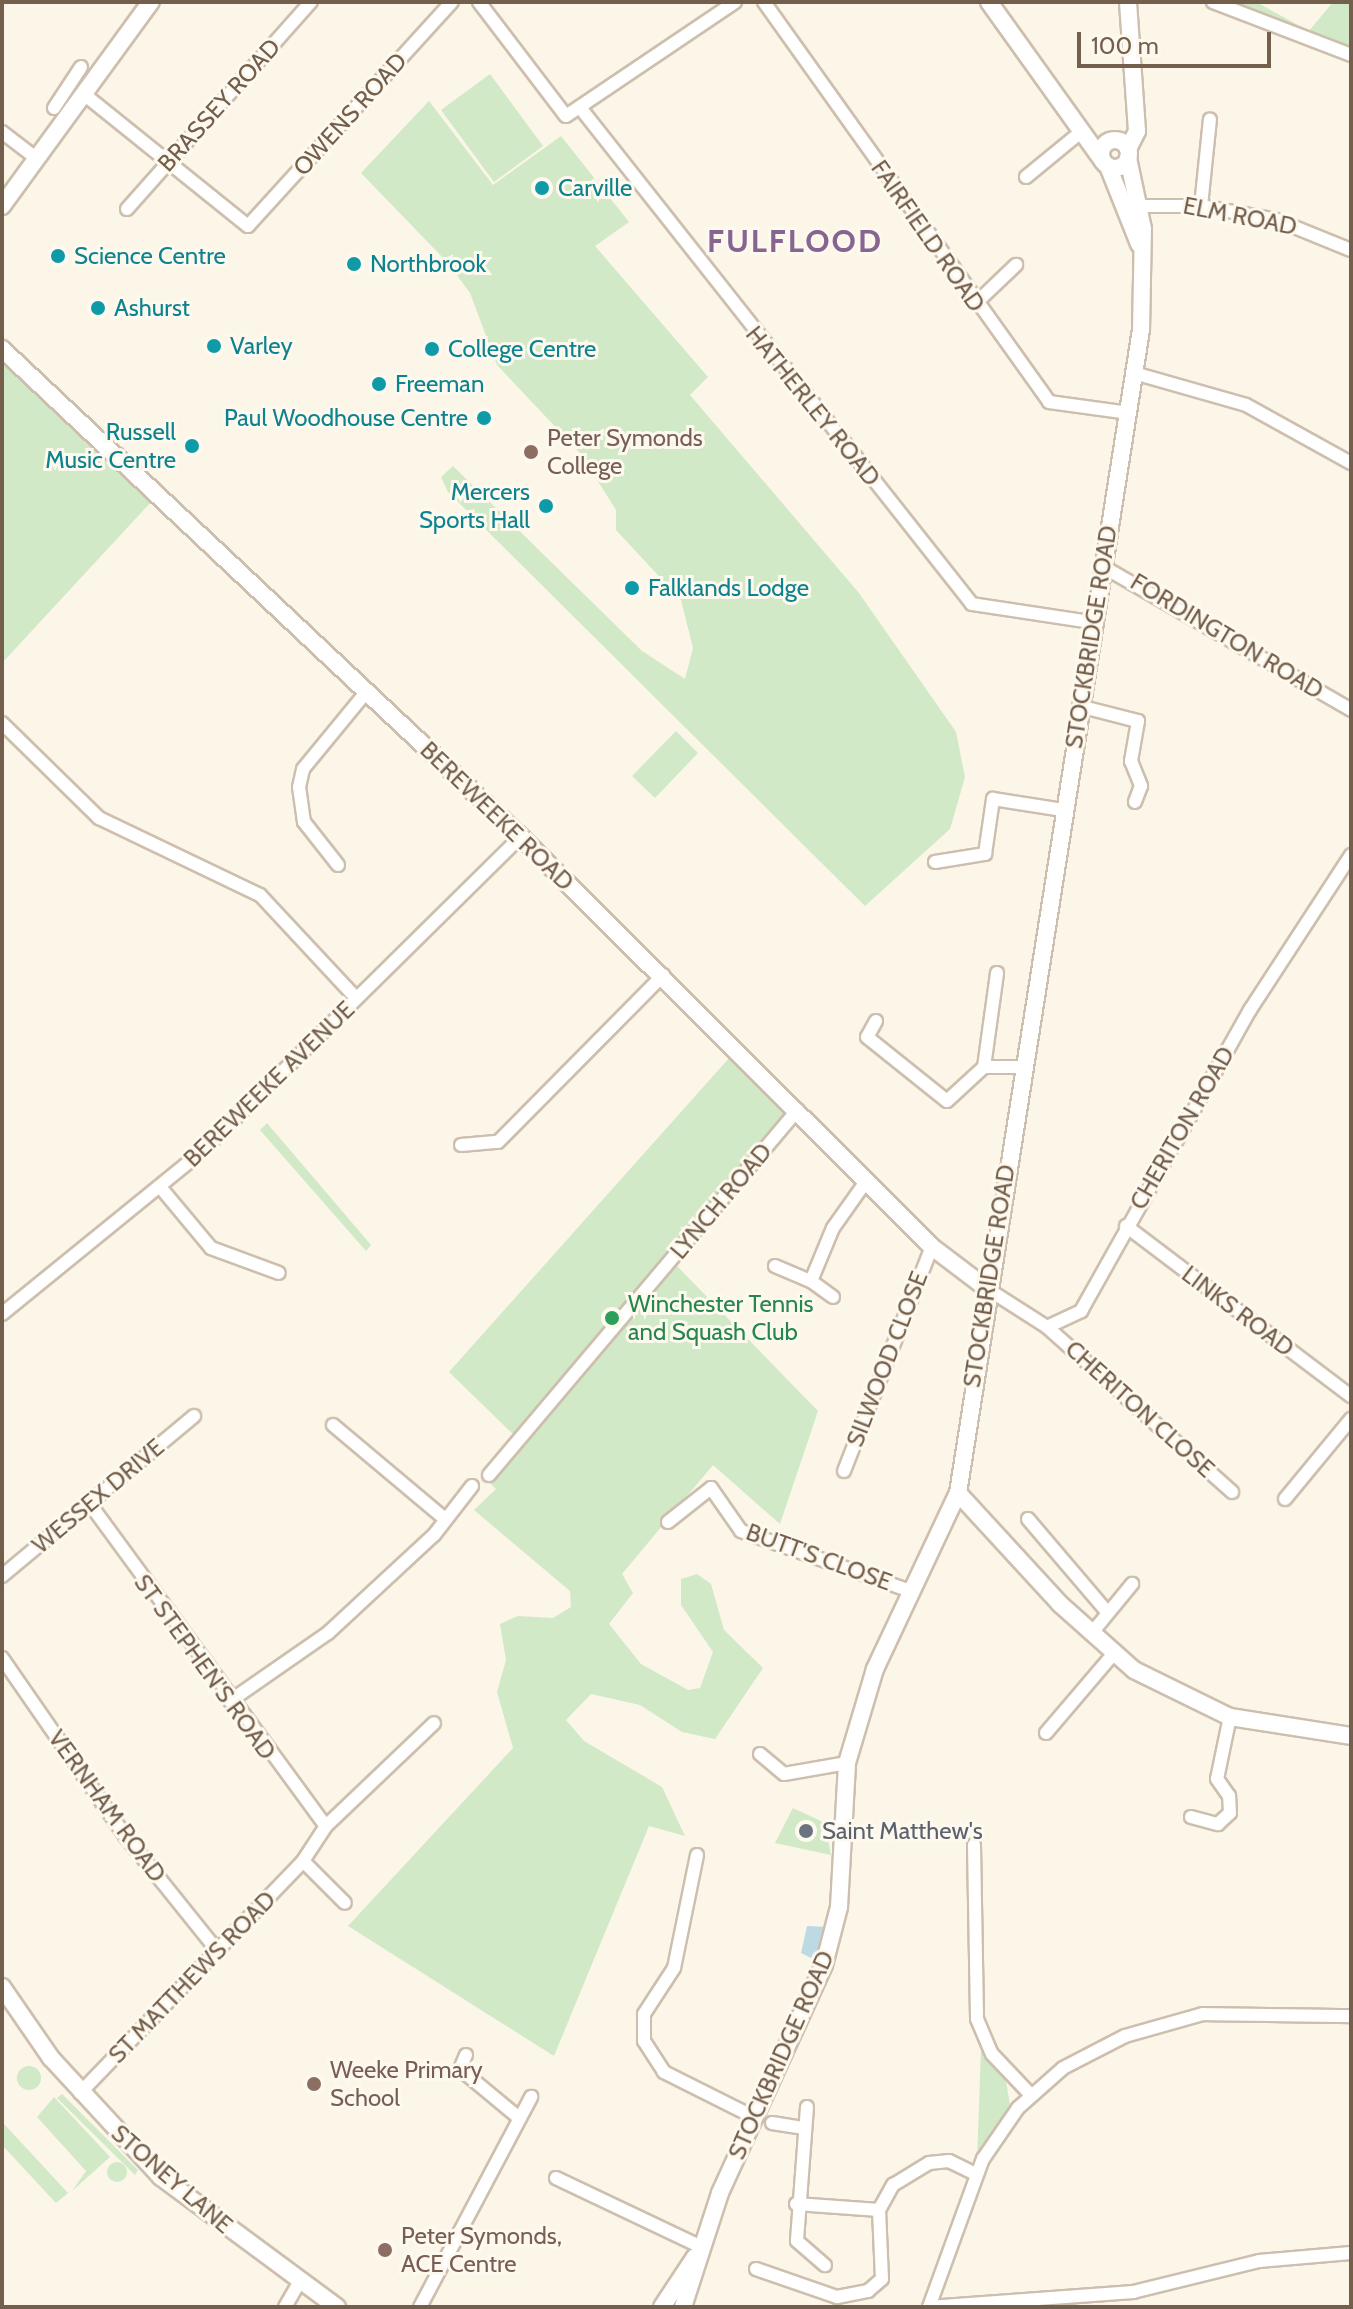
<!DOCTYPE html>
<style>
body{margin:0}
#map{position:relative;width:1353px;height:2309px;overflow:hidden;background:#fbf6e8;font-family:Cabin,sans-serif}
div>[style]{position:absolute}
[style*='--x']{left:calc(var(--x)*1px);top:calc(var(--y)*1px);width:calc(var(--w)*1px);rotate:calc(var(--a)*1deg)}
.green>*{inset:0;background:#d1e9c7}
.round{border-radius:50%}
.water>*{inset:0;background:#bddae4}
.roads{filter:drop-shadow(2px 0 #cdbfae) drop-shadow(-2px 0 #cdbfae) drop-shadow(0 2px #cdbfae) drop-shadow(0 -2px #cdbfae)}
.street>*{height:12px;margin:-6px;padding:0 6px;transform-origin:6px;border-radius:6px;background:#fff}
.secondary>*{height:16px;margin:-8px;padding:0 8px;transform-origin:8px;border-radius:8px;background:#fff}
.secondary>.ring{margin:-8px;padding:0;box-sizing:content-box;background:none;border:16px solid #fff;border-radius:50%}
.dots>*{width:22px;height:22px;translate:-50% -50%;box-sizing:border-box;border:4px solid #fef9ee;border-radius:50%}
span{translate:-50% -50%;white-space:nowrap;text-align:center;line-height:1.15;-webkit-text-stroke:6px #fef9ee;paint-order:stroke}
.street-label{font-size:24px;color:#745f4d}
.culture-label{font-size:24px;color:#0d838f}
.left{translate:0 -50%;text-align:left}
.right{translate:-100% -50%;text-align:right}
.education-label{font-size:24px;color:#785e54}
.leisure-label{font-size:24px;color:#27864d}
.worship-label{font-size:24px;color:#5b616d}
.district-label{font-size:32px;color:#866590;font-weight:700;letter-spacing:2px}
.frame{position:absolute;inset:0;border:4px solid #745f4d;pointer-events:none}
.scale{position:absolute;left:1077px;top:32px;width:194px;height:36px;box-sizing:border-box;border:4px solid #745f4d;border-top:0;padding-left:10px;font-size:24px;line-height:28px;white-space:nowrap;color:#745f4d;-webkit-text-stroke:6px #fef9ee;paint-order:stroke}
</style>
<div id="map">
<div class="green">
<div style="clip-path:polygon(1222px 2px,1256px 2px,1309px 31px,1333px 2px,1351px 2px,1351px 50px)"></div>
<div style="clip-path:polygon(490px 74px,543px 146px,494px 182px,441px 110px)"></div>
<div style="clip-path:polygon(429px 101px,493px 185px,561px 136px,629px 222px,595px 246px,708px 377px,690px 395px,859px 593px,956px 732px,965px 777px,950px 829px,865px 906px,448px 492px,441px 477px,453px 466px,642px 651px,685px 679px,693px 648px,681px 600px,616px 530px,616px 510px,581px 454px,497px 365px,470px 293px,448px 263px,361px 173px)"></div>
<div style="clip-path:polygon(2px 358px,152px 501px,2px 663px)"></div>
<div style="clip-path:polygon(676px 731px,698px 753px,655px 798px,632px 776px)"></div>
<div style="clip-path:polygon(730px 1057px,798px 1121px,676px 1265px,818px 1411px,780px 1524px,713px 1465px,622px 1574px,633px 1593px,609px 1624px,641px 1664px,688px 1690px,700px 1688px,713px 1652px,681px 1605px,681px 1579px,697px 1574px,711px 1584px,724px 1630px,763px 1668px,715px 1739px,682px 1732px,640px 1705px,591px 1694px,566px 1720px,584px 1741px,662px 1787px,685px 1836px,649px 1826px,554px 2056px,348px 1926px,513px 1748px,497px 1692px,506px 1660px,500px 1624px,518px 1616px,553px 1618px,571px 1607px,570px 1591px,474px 1510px,496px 1489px,485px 1478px,515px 1436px,449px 1372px)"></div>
<div style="clip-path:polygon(267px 1123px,371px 1245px,366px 1251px,260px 1130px)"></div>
<div style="clip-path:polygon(793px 1808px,825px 1823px,831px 1855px,775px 1843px)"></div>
<div style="clip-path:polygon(981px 2050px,1006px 2081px,1011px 2111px,977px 2160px)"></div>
<div class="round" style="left:17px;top:2066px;width:24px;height:24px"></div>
<div style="clip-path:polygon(62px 2094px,138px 2170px,135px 2175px,57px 2098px)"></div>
<div style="clip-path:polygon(54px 2097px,110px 2157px,72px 2191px,86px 2171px,37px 2117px)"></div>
<div style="clip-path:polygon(4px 2124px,68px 2193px,56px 2203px,2px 2145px)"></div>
<div class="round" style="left:107px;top:2162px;width:20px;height:20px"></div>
</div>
<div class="water">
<div style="clip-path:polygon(807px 1926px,826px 1927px,817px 1961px,801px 1953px)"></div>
</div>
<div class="roads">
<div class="street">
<div style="--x:479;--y:2;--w:143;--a:52.7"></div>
<div style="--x:566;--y:116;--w:204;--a:-34"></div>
<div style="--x:764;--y:2;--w:491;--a:54.5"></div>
<div style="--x:1049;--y:402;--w:81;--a:7.8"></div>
<div style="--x:1213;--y:2;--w:148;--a:21"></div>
<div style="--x:85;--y:95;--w:209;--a:38.8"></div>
<div style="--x:248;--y:226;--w:303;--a:-47.7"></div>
<div style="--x:54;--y:108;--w:49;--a:-56.6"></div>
<div style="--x:582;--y:110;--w:629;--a:51.71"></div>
<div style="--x:972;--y:604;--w:120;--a:8.6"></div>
<div style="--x:2;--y:132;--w:44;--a:37.6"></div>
<div style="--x:1026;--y:177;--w:72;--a:-39.4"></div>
<div style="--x:1130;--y:206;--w:71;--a:0"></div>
<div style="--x:1201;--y:206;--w:77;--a:10.4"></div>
<div style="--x:1277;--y:220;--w:80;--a:22.1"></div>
<div style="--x:1201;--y:206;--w:87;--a:-84.1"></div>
<div style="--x:127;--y:209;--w:277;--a:-48.4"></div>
<div style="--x:975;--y:304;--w:57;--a:-43.6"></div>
<div style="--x:1134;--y:373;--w:116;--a:15.9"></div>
<div style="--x:1246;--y:405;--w:120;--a:28.9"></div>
<div style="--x:1102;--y:566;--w:288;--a:30"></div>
<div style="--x:1079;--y:706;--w:61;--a:14.3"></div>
<div style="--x:1138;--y:721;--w:41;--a:99.9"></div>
<div style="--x:1131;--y:761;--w:27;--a:68"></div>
<div style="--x:1141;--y:786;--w:17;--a:111"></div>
<div style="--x:2;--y:723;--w:136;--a:44.4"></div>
<div style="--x:99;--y:818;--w:178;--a:25.6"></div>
<div style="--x:260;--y:895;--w:141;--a:47"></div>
<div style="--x:935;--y:862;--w:51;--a:-9.1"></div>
<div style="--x:985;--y:854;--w:56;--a:-81.7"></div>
<div style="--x:993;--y:799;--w:71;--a:8.9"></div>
<div style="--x:338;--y:865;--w:55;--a:-128.3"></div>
<div style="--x:304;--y:822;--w:35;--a:-98"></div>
<div style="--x:299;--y:787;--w:18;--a:-77"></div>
<div style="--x:303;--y:769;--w:101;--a:-50.6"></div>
<div style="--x:876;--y:1021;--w:18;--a:119"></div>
<div style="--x:867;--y:1037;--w:102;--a:38.7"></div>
<div style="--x:947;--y:1101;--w:50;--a:-42.6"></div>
<div style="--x:984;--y:1067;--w:39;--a:0"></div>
<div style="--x:984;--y:1067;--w:95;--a:-82.1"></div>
<div style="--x:461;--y:1145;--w:37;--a:-5"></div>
<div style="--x:498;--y:1142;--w:235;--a:-45.3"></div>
<div style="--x:161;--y:1188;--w:78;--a:50.2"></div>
<div style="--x:211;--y:1248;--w:72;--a:20.2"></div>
<div style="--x:1126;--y:1226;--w:282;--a:37.1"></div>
<div style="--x:775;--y:1266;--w:39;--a:23"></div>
<div style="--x:986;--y:1288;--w:72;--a:32.6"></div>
<div style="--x:1047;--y:1327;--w:38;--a:-25"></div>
<div style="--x:1081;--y:1311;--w:345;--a:-60.7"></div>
<div style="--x:1250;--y:1010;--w:185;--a:-56.9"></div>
<div style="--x:833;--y:1297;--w:27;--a:-144"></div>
<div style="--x:811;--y:1281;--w:57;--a:-67.5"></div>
<div style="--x:833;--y:1228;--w:59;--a:-54.7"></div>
<div style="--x:2;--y:1314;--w:255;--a:-39.1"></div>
<div style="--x:200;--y:1153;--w:450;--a:-44.6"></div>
<div style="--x:1047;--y:1327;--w:248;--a:41.7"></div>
<div style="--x:333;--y:1425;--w:145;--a:40"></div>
<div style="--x:844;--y:1471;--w:241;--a:-68.6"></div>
<div style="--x:489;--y:1475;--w:478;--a:-49.8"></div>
<div style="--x:1285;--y:1499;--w:104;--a:-50.5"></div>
<div style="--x:90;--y:1504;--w:399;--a:53.8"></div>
<div style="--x:1028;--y:1519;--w:123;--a:49.6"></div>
<div style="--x:668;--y:1522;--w:55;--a:-38.3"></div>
<div style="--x:711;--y:1488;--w:52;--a:55.1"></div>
<div style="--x:741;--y:1531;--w:177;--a:19.5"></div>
<div style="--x:2;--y:1576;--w:250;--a:-39.8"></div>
<div style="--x:1091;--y:1634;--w:65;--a:-50.6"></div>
<div style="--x:2;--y:1658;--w:218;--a:55.3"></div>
<div style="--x:126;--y:1837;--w:145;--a:51.2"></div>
<div style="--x:230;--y:1701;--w:119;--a:-34.8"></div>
<div style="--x:328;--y:1633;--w:144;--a:-42.8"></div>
<div style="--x:434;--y:1535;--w:62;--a:-52.2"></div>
<div style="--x:1046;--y:1733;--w:105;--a:-49.6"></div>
<div style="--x:760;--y:1754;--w:31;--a:40"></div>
<div style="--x:784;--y:1774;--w:64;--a:-9.9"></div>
<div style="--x:1191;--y:1817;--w:28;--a:15"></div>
<div style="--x:1218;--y:1824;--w:16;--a:-43"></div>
<div style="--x:1230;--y:1813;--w:17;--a:-93"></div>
<div style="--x:1229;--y:1796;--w:21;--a:-125"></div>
<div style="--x:1217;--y:1779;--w:63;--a:-78.2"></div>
<div style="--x:974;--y:1845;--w:174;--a:89"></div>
<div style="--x:977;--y:2019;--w:38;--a:67"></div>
<div style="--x:992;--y:2054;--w:55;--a:46.5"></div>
<div style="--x:697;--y:1855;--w:115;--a:101.5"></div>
<div style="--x:674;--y:1968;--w:55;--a:123.1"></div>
<div style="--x:644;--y:2014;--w:27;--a:90"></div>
<div style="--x:644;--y:2041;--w:37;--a:57"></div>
<div style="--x:664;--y:2072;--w:103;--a:26.6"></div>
<div style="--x:303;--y:1861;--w:59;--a:45"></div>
<div style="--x:466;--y:2055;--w:15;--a:113"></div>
<div style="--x:460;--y:2069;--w:77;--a:39.7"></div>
<div style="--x:80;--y:2093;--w:322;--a:-46.1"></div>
<div style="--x:303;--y:1861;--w:42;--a:-56.7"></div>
<div style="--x:326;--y:1826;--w:149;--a:-43.6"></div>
<div style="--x:807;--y:2107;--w:134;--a:94.3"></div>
<div style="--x:797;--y:2241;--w:37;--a:41"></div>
<div style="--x:772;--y:2123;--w:31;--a:9"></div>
<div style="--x:556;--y:2178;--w:158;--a:25.4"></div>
<div style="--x:796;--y:2204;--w:83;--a:4.1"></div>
<div style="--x:756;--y:2269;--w:86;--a:19.1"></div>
<div style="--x:837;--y:2297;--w:32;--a:-11"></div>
<div style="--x:868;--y:2291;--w:18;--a:-41"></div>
<div style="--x:882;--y:2279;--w:69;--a:-92.5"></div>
<div style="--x:879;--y:2210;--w:29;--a:-61"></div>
<div style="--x:893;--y:2185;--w:42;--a:-31.4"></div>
<div style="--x:929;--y:2163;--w:20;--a:-6"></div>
<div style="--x:949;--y:2161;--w:30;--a:26"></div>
<div style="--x:285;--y:2307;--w:28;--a:-60"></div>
<div style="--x:420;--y:2307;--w:238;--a:-62.1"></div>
<div style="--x:929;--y:2307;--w:158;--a:-70"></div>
<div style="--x:983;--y:2159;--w:62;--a:-55.5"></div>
<div style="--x:1018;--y:2108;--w:60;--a:-41.6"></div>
<div style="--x:1063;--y:2068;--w:70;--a:-27.3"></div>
<div style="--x:1125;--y:2036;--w:81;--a:-15.8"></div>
<div style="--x:1203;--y:2014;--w:148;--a:0.8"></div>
<div style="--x:929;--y:2307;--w:205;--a:-4.2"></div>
<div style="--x:1133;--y:2292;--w:130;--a:-13.8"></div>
<div style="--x:1259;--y:2261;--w:92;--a:-5"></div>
</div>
<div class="secondary">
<div style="--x:989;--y:2;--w:196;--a:54.4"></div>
<div class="ring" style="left:1101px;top:140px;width:12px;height:12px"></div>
<div style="--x:1128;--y:149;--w:20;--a:-63"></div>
<div style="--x:1137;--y:131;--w:129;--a:-94"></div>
<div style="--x:1108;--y:166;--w:84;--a:68.3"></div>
<div style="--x:2;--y:206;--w:253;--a:-53.9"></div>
<div style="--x:2;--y:349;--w:712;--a:43.24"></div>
<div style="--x:521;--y:837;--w:581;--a:44.93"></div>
<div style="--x:932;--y:1247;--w:68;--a:37.2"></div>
<div style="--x:958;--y:1493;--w:151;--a:47.4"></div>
<div style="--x:1060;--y:1604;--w:99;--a:41.7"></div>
<div style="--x:1134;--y:1670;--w:107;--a:26.1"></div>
<div style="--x:1230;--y:1717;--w:122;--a:8.9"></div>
<div style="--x:2;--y:1987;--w:86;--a:55.4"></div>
<div style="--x:51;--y:2058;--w:162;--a:47.3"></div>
<div style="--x:161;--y:2177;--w:219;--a:36.5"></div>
<div style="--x:662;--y:2307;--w:60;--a:-56.6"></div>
<div style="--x:683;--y:2307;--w:120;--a:-72"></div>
<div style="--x:720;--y:2193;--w:251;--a:-65.5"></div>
<div style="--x:824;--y:1965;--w:60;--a:-75.5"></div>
<div style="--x:839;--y:1907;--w:144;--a:-86.8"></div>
<div style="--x:847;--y:1763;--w:98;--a:-73.4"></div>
<div style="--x:875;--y:1669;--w:195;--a:-64.8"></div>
<div style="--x:958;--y:1493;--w:1177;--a:-81.06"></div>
<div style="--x:1141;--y:330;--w:101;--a:-88.9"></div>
<div style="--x:1143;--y:229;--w:73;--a:-101.9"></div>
</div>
</div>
<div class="dots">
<div style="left:542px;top:188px;background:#0f9aa8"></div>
<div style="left:58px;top:256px;background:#0f9aa8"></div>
<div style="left:354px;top:264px;background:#0f9aa8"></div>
<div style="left:98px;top:308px;background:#0f9aa8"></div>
<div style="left:214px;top:346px;background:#0f9aa8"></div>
<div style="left:432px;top:349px;background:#0f9aa8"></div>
<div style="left:379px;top:384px;background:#0f9aa8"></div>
<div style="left:484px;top:418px;background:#0f9aa8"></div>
<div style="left:192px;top:446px;background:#0f9aa8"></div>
<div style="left:531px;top:452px;background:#8d6e63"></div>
<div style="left:546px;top:506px;background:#0f9aa8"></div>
<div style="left:632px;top:588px;background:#0f9aa8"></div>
<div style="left:612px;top:1318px;background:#2e9e5b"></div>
<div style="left:806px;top:1831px;background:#6b7280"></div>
<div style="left:314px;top:2084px;background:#8d6e63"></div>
<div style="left:385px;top:2250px;background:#8d6e63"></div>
</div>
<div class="street-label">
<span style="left:219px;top:105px;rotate:-48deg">BRASSEY ROAD</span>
<span style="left:350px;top:114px;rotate:-48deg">OWENS ROAD</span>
<span style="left:1240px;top:216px;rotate:11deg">ELM ROAD</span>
<span style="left:928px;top:236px;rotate:55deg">FAIRFIELD ROAD</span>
<span style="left:813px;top:406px;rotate:51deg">HATHERLEY ROAD</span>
<span style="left:1227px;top:636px;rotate:31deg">FORDINGTON ROAD</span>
<span style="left:1091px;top:637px;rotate:-81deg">STOCKBRIDGE ROAD</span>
<span style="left:497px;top:816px;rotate:44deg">BEREWEEKE ROAD</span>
<span style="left:269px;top:1084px;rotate:-44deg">BEREWEEKE AVENUE</span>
<span style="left:1182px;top:1128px;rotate:-60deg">CHERITON ROAD</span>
<span style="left:721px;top:1201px;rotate:-50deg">LYNCH ROAD</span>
<span style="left:989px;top:1276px;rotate:-81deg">STOCKBRIDGE ROAD</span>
<span style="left:1238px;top:1311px;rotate:37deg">LINKS ROAD</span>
<span style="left:887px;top:1359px;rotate:-69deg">SILWOOD CLOSE</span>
<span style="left:1140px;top:1409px;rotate:42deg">CHERITON CLOSE</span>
<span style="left:98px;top:1496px;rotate:-40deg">WESSEX DRIVE</span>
<span style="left:819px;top:1557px;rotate:20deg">BUTT'S CLOSE</span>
<span style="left:205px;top:1667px;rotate:54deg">ST STEPHEN'S ROAD</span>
<span style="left:107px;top:1806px;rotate:54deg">VERNHAM ROAD</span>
<span style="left:192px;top:1977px;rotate:-46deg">ST MATTHEWS ROAD</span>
<span style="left:781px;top:2055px;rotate:-66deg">STOCKBRIDGE ROAD</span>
<span style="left:172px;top:2179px;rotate:41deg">STONEY LANE</span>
</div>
<div class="culture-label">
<span class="left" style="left:558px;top:188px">Carville</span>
<span class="left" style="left:74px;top:256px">Science Centre</span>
<span class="left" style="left:370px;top:264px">Northbrook</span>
<span class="left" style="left:114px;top:308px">Ashurst</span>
<span class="left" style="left:230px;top:346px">Varley</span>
<span class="left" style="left:448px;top:349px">College Centre</span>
<span class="left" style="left:395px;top:384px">Freeman</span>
<span class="right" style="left:468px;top:418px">Paul Woodhouse Centre</span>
<span class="right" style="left:176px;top:446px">Russell<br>Music Centre</span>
<span class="right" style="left:530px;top:506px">Mercers<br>Sports Hall</span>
<span class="left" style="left:648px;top:588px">Falklands Lodge</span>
</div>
<div class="education-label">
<span class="left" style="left:547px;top:452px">Peter Symonds<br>College</span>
<span class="left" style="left:330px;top:2084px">Weeke Primary<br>School</span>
<span class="left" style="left:401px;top:2250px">Peter Symonds,<br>ACE Centre</span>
</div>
<div class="leisure-label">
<span class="left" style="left:628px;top:1318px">Winchester Tennis<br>and Squash Club</span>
</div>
<div class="worship-label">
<span class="left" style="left:822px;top:1831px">Saint Matthew's</span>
</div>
<div class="district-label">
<span style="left:795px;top:241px">FULFLOOD</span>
</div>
<div class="frame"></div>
<div class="scale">100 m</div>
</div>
